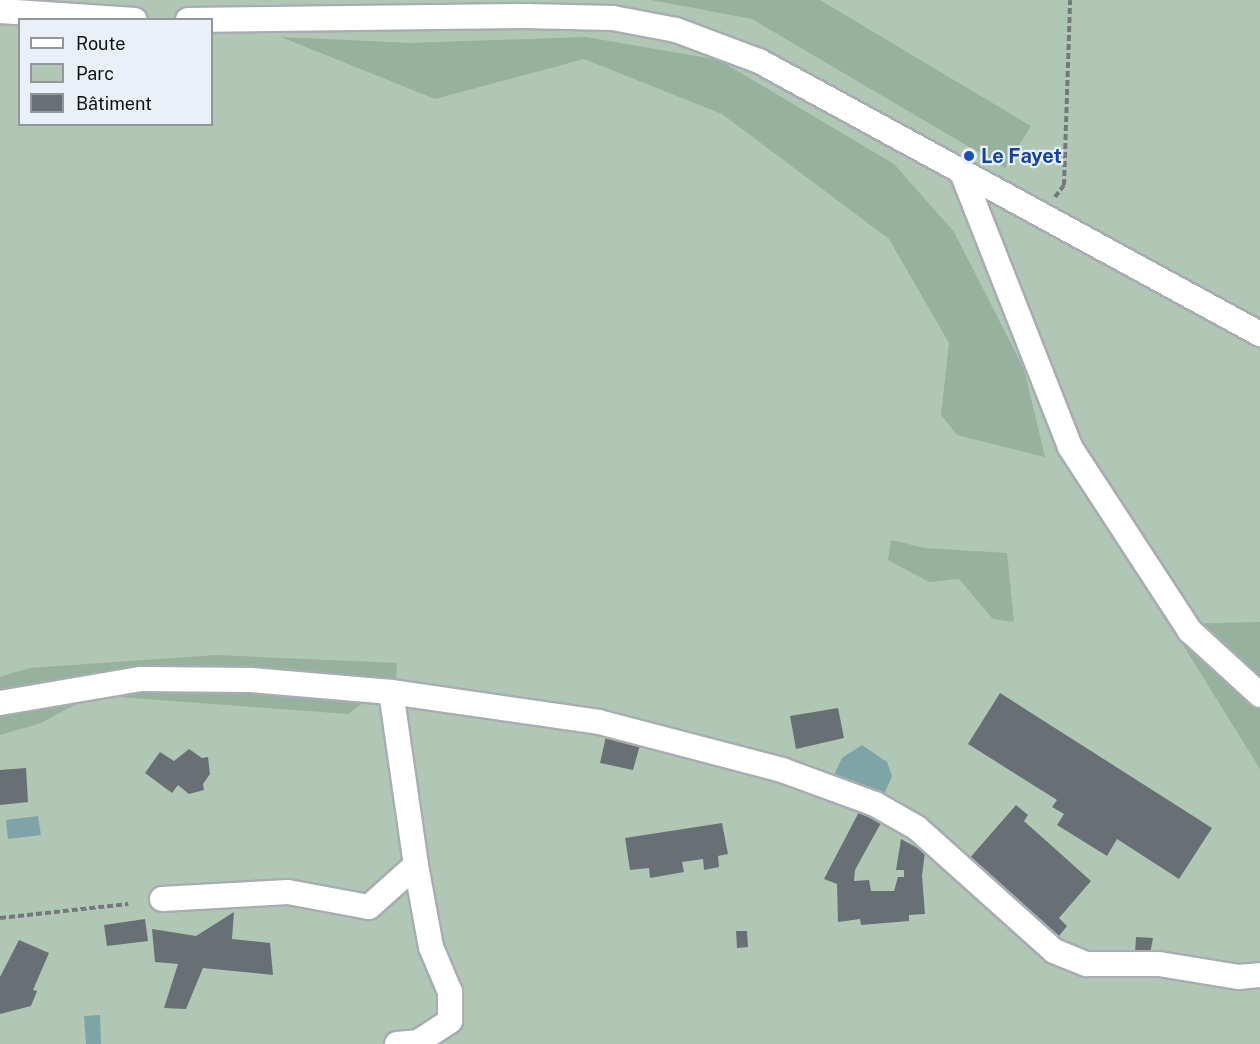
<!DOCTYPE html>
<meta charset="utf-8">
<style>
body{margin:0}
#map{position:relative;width:1260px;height:1044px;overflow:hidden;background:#e9f0f7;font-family:"Public Sans",sans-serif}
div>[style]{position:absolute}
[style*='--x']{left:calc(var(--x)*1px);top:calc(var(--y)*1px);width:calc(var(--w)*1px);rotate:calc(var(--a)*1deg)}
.green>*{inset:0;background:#b0c7b5}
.forest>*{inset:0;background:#96b19d}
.water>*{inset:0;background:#7fa4a7}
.building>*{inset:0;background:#697075}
.path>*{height:4px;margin-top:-2px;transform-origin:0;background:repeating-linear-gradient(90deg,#75797d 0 6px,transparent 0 9px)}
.roads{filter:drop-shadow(2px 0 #a7adb3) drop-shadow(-2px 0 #a7adb3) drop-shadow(0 2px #a7adb3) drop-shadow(0 -2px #a7adb3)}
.minor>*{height:24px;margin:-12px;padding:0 12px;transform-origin:12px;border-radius:12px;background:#fff}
.dots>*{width:16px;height:16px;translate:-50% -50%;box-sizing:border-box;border:3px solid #e9f0f7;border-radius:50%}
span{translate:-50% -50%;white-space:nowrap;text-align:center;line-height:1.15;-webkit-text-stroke:4.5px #e9f0f7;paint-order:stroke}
.transit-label{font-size:20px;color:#164399;font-weight:700}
.left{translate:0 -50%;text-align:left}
.legend{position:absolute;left:18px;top:18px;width:195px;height:108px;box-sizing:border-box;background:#e9f0f7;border:2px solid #92979c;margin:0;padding:8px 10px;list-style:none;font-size:18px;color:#0f1113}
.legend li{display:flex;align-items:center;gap:12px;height:30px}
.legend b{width:30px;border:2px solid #92979c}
</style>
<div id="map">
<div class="green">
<div style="clip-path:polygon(evenodd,0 0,1260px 0,1260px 1044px,0 1044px,0 0,20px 20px,212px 20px,212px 124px,20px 124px,20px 20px)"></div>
</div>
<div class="forest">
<div style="clip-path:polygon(651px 0,820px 0,1031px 126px,1005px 168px,752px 19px)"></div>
<div style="clip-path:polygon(281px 37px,410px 43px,586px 37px,719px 60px,894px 164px,954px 232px,1024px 369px,1045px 457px,957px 435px,941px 415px,949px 343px,889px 239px,722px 114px,584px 59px,435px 99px)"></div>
<div style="clip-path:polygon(891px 540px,925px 548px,1007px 553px,1014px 622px,993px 619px,959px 579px,929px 582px,888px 560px)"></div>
<div style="clip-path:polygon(1260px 622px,1260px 769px,1170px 624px)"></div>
<div style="clip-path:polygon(217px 655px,397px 663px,396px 679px,348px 714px,93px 695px,41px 723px,0 735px,0 677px,29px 668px)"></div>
</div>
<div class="water">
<div style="clip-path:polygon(862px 745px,887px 762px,892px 776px,883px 797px,833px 777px,842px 758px)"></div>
<div style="clip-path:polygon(38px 816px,41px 835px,8px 839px,6px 820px)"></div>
<div style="clip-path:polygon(100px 1015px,101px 1044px,86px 1044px,84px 1016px)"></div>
</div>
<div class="building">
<div style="clip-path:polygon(1000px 693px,1212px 828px,1179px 879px,1117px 839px,1107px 856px,1057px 825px,1064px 814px,1052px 807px,1057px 800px,968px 744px)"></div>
<div style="clip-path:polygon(838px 708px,844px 738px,796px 749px,790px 716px)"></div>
<div style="clip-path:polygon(606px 736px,640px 745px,633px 770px,600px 763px)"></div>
<div style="clip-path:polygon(189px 749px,202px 758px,208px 757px,210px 774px,203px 784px,204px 790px,189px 794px,178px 785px,172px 793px,145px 773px,160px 752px,174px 761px)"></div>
<div style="clip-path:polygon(26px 768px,28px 802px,0 805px,0 770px)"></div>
<div style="clip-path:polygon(1016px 805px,1028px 815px,1024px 821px,1091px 881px,1059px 918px,1067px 926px,1055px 941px,968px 860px)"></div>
<div style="clip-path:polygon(861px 808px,882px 821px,855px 870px,854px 881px,869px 880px,871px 891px,894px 891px,898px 877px,904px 877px,904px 870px,896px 870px,901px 839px,925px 852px,922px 876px,925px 914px,909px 915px,909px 921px,861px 925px,860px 919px,838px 922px,837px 884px,824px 879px)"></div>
<div style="clip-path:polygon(722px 823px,728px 854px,718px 856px,719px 867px,704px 870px,703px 859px,682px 862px,684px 872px,650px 878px,649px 868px,630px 870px,625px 838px)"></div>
<div style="clip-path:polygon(234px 912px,232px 939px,270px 943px,273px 975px,203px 968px,186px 1009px,164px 1008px,178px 964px,155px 962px,152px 929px,196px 936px)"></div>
<div style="clip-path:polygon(145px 919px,148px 941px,107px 946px,104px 925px)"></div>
<div style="clip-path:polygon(736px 931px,747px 931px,748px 947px,737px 948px)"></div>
<div style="clip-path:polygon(1136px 937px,1153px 938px,1150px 954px,1135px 953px)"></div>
<div style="clip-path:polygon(19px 940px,49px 953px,33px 990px,37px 991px,31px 1006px,0 1014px,0 977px)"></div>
</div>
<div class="path">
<div style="--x:1055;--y:197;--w:15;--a:-53"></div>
<div style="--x:1064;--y:185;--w:185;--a:-88.1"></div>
<div style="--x:0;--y:918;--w:129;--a:-6.2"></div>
</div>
<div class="roads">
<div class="minor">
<div style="--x:0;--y:11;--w:135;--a:3.8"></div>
<div style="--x:188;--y:20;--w:337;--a:-0.7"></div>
<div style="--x:525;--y:16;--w:88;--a:1.3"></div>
<div style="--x:613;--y:18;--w:64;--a:10.8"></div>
<div style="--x:676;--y:30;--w:89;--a:20.5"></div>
<div style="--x:759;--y:61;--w:571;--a:28.59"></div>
<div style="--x:963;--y:175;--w:292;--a:68.5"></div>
<div style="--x:1070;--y:447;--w:220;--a:56.9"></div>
<div style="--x:1190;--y:631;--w:95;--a:42.4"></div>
<div style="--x:0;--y:703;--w:143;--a:-9.7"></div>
<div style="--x:141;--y:679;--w:110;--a:0.5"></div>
<div style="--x:251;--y:680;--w:141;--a:4.9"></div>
<div style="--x:391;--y:692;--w:210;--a:8.2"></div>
<div style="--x:599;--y:722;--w:189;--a:14.7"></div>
<div style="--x:782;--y:770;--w:99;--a:20.1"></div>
<div style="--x:875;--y:804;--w:48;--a:29.7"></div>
<div style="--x:917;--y:828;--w:184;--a:41.9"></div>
<div style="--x:1054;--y:951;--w:35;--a:22"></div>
<div style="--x:1087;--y:964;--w:72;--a:0"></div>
<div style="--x:1159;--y:964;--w:80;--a:9.3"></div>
<div style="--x:1238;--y:977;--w:22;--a:-5"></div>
<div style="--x:162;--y:899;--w:126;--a:-3.2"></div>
<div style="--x:288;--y:892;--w:82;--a:10.5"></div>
<div style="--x:369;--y:907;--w:63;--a:-41.8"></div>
<div style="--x:416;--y:865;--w:175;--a:-98.2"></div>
<div style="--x:397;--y:1044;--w:21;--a:-5"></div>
<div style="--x:418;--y:1042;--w:38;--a:-33"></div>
<div style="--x:450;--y:1021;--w:29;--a:-90"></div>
<div style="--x:450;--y:992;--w:49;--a:-112.9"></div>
<div style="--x:431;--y:947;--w:83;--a:-100.4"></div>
</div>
</div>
<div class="dots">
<div style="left:969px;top:156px;background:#1a4fb4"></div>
</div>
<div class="transit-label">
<span class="left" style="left:981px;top:156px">Le Fayet</span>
</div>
<ul class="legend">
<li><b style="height:8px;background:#fff"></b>Route</li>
<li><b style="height:16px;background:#b0c7b5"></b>Parc</li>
<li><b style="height:16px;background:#697075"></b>Bâtiment</li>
</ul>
</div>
